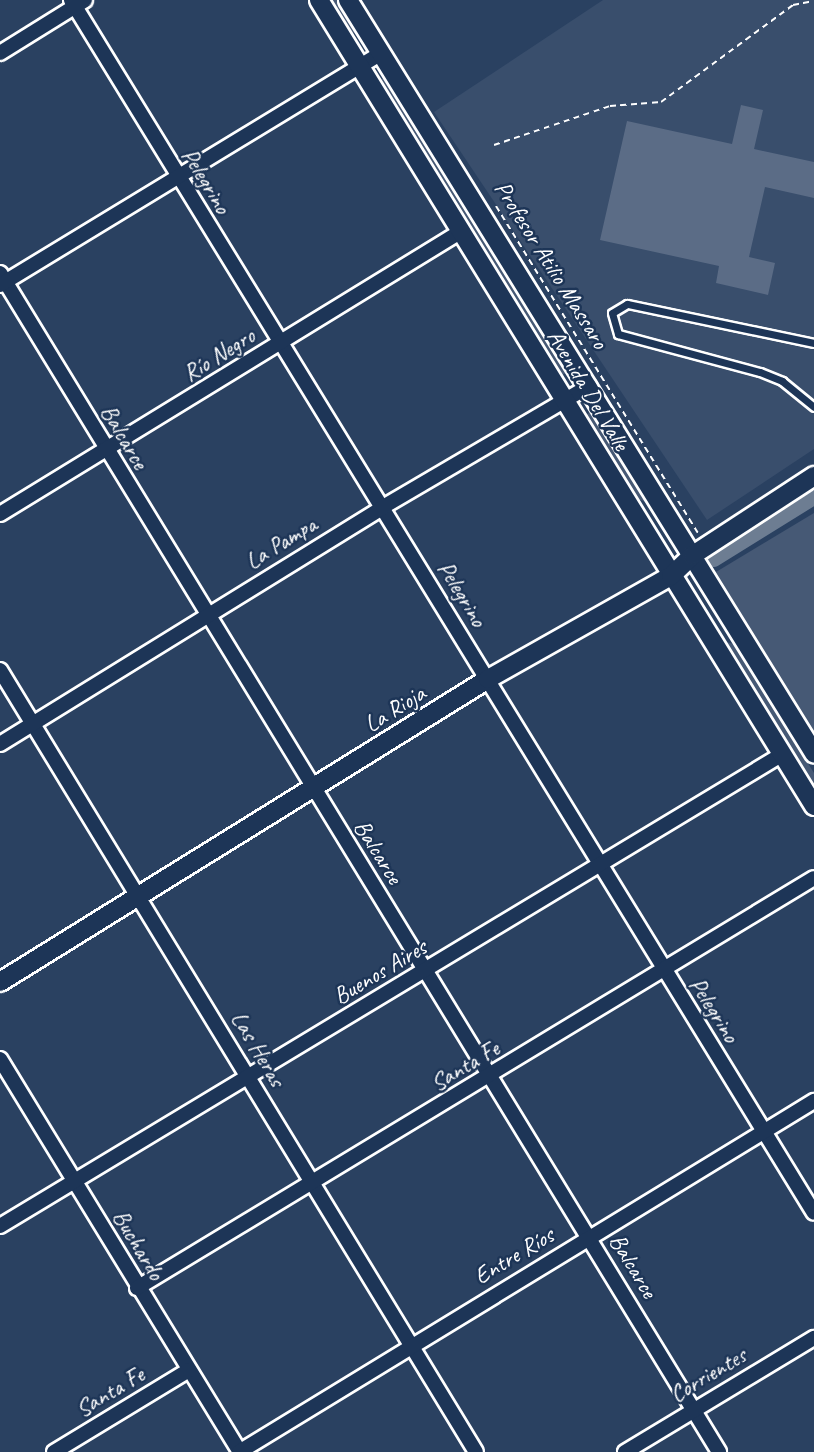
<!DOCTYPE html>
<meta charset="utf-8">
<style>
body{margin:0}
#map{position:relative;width:814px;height:1452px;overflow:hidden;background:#2a4161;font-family:Caveat,sans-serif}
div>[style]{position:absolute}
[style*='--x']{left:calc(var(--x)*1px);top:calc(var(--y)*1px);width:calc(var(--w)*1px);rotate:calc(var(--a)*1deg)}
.built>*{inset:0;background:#394e6c}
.green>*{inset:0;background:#465975}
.canal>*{height:14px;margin:-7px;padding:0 7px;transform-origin:7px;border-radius:7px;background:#6d7d92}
.building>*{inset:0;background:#5b6c86}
.path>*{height:2px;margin-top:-1px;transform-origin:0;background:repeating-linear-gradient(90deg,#fff 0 6px,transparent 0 10.5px)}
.roads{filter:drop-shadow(2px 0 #fff) drop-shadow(-2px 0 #fff) drop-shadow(0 2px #fff) drop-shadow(0 -2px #fff)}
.lane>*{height:7px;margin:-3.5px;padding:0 3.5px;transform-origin:3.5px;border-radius:3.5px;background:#1d3557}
.street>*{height:14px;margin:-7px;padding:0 7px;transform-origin:7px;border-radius:7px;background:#1d3557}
.secondary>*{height:18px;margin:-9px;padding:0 9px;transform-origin:9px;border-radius:9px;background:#1d3557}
span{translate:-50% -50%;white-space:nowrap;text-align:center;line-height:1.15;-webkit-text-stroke:5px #1d3557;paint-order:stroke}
.street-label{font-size:24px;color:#fff}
</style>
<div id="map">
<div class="built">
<div style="clip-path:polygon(603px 0,814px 0,814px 449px,707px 520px,434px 112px)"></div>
</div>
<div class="green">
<div style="clip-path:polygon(330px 0,339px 0,358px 30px,351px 34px)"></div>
<div style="clip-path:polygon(386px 77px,567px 372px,561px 376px,380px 80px)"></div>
<div style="clip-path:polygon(592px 411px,670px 541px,644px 501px,636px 499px,586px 415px)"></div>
<div style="clip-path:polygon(814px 513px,814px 735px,716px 572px)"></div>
<div style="clip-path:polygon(700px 601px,726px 642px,734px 644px,814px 773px,814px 788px)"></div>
</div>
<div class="canal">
<div style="--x:714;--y:560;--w:118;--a:-31.8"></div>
</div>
<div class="building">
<div style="clip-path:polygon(741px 105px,763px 110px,754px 149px,814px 162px,814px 198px,765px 187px,749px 257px,775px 263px,768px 295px,716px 283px,719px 266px,600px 240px,627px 121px,732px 144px)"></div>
</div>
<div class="path">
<div style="--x:494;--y:145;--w:122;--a:-18.6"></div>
<div style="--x:610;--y:106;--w:51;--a:-4.5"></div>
<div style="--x:661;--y:102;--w:164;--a:-36.3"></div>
<div style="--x:793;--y:5;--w:21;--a:-11"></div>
<div style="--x:496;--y:206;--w:384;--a:58.3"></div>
</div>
<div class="roads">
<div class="lane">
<div style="--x:814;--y:343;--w:191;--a:-168.2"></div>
<div style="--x:627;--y:304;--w:17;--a:149"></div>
<div style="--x:612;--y:313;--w:22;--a:74"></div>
<div style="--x:618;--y:334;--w:147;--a:15"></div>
<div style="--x:760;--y:372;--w:24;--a:22"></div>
<div style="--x:782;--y:381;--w:41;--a:39.1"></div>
</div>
<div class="street">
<div style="--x:71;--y:0;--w:1422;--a:58.51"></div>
<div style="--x:0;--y:53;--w:100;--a:-31.9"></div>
<div style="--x:0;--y:273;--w:1381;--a:58.62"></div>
<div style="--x:0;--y:285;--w:446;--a:-31.3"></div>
<div style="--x:0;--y:514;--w:540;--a:-31.51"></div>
<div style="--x:0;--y:670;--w:915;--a:58.67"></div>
<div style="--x:0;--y:744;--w:450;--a:-31.7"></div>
<div style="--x:383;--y:507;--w:239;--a:-30.4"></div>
<div style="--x:0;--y:1059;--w:460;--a:58.6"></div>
<div style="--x:0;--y:1226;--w:912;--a:-31.09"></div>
<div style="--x:137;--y:1288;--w:791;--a:-31.2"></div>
<div style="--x:54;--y:1452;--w:158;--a:-31.3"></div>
<div style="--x:239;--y:1452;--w:674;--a:-31.4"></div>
<div style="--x:625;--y:1452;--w:221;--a:-31.1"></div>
</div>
<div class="secondary">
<div style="--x:319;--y:0;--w:946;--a:58.44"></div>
<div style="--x:348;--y:0;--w:886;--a:58.25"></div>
<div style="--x:0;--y:982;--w:574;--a:-31.84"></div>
<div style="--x:488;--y:679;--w:210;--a:-29.4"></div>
<div style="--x:671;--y:576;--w:30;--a:-44"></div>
<div style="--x:693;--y:555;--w:145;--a:-33.1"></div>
</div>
</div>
<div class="street-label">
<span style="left:206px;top:181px;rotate:59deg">Pelegrino</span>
<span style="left:551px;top:265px;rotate:58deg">Profesor Atilio Massaro</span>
<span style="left:219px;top:355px;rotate:-32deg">Río Negro</span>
<span style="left:588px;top:390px;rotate:59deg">Avenida Del Valle</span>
<span style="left:124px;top:437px;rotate:59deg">Balcarce</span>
<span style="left:281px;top:543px;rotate:-32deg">La Pampa</span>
<span style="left:462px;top:594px;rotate:59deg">Pelegrino</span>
<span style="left:395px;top:709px;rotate:-32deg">La Rioja</span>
<span style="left:378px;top:852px;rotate:58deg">Balcarce</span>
<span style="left:380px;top:972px;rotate:-31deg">Buenos Aires</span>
<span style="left:714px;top:1010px;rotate:58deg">Pelegrino</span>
<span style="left:258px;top:1049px;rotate:59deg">Las Heras</span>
<span style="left:465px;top:1066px;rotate:-31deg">Santa Fe</span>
<span style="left:138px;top:1245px;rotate:59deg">Buchardo</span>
<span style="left:514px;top:1256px;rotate:-31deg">Entre Ríos</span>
<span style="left:633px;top:1266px;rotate:59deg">Balcarce</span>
<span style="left:708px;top:1375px;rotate:-31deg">Corrientes</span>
<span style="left:110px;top:1392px;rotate:-31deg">Santa Fe</span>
</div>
</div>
